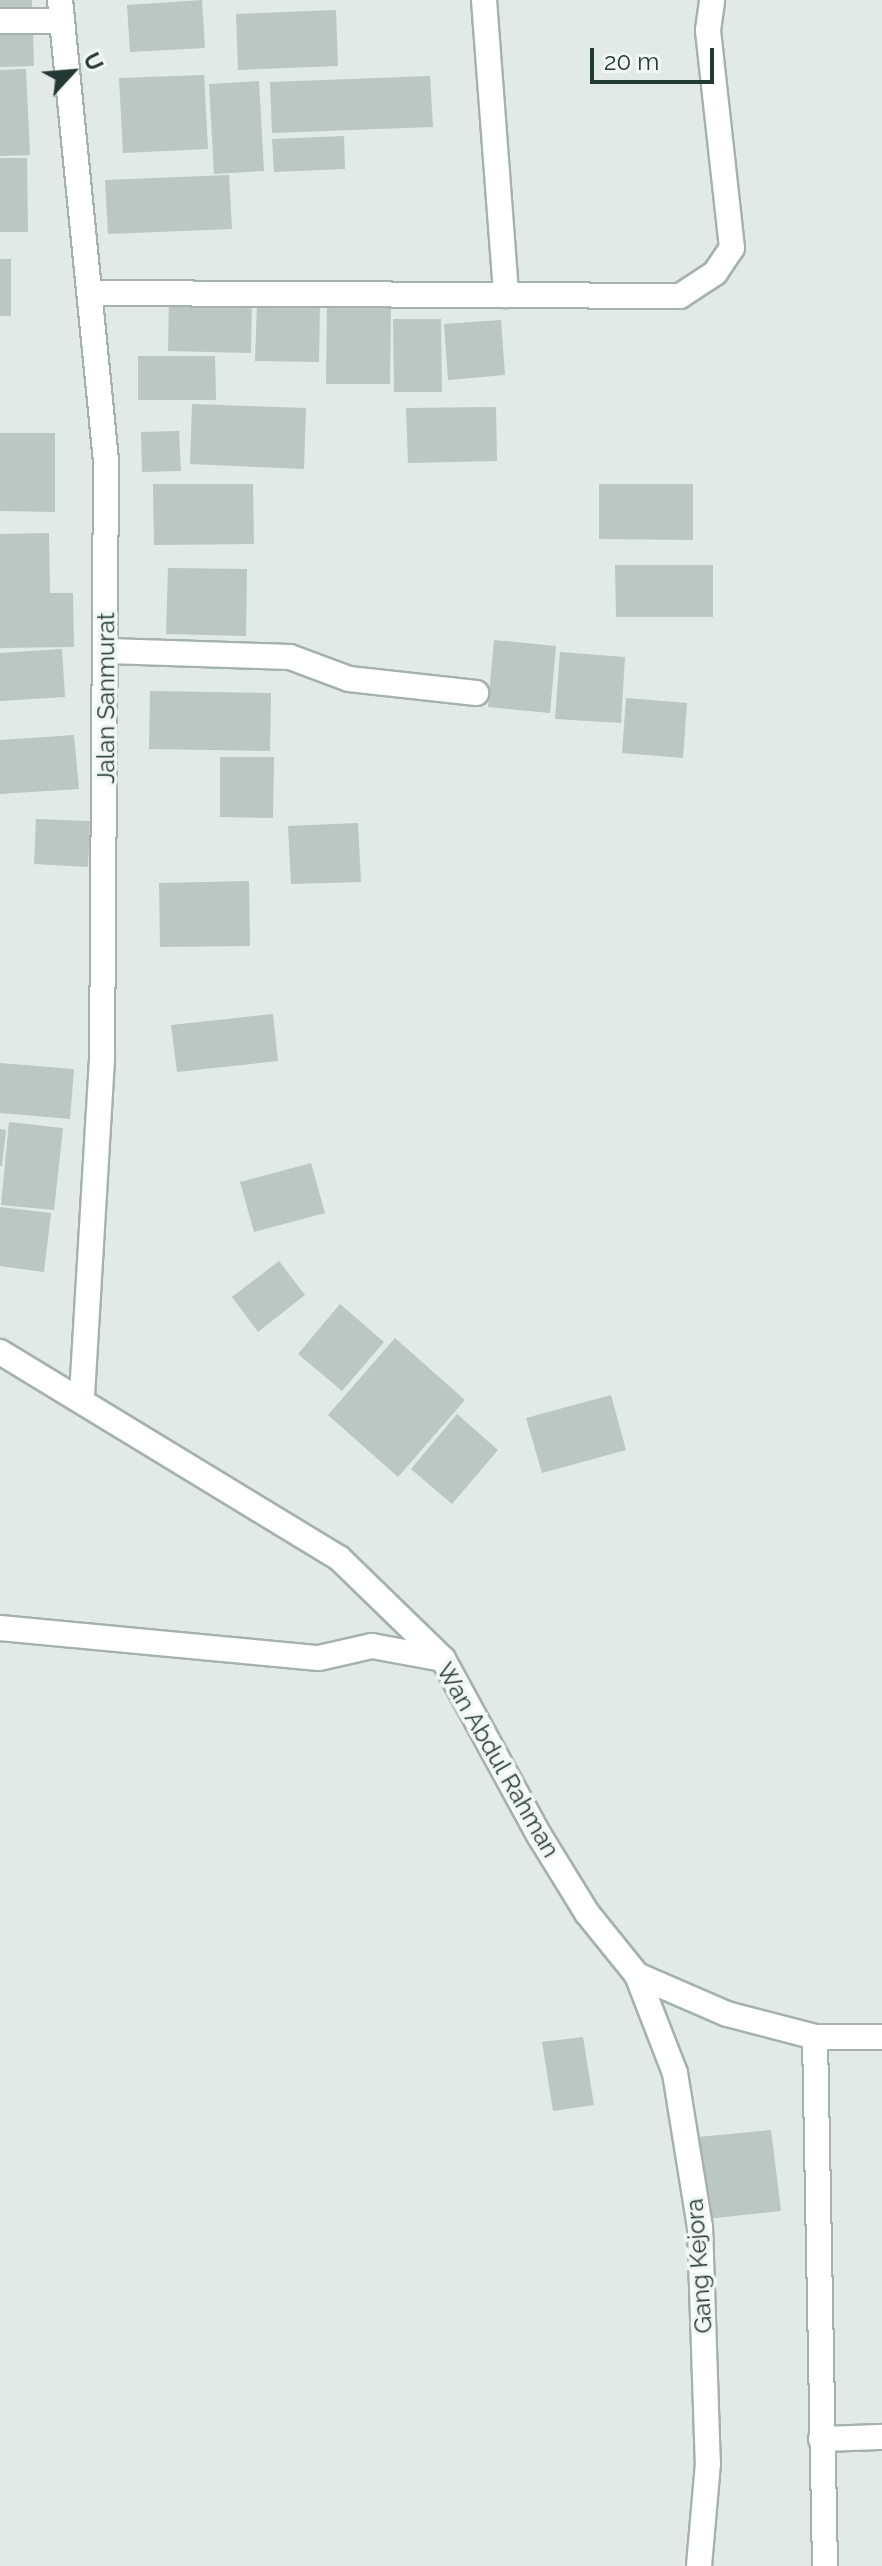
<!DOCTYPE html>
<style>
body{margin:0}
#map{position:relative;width:882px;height:2566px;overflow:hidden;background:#e1eae6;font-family:Raleway,sans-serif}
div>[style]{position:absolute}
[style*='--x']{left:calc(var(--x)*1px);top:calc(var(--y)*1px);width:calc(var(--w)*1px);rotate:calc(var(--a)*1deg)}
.building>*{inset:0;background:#bac7c2}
.roads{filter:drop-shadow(2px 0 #a4b1ad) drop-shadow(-2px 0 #a4b1ad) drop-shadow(0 2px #a4b1ad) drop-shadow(0 -2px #a4b1ad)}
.street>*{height:24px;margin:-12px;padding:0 12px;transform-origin:12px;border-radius:12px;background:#fff}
.secondary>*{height:24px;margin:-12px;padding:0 12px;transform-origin:12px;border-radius:12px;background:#fff}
span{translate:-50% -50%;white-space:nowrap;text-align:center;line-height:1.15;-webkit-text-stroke:7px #f1f7f4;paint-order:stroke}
.street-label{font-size:24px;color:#233933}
.north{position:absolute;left:32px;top:32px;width:80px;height:80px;-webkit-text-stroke:6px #f1f7f4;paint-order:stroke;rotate:64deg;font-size:22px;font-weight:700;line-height:32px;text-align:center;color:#233933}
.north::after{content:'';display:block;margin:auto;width:28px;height:36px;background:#233933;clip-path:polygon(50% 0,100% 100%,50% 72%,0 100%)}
.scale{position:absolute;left:590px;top:48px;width:124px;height:36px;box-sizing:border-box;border:4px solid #233933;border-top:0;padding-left:10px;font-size:24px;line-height:28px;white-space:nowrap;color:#233933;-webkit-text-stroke:6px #f1f7f4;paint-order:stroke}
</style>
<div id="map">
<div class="building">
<div style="clip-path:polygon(0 0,32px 0,34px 66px,0 67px)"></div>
<div style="clip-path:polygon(202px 0,205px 48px,130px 52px,127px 5px)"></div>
<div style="clip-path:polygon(336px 10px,338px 66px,238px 70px,236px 14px)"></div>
<div style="clip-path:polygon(26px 69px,30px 155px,0 156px,0 70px)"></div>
<div style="clip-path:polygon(204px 75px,208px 149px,123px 153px,119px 78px)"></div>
<div style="clip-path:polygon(430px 76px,433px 127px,272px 133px,270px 82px)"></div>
<div style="clip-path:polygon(259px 81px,264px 171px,214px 174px,209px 84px)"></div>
<div style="clip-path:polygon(344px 136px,345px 169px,274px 172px,272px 139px)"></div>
<div style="clip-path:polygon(0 158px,27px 158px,28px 232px,0 232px)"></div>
<div style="clip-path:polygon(229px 175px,232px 229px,108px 234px,105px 180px)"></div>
<div style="clip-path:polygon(0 259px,11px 259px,11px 316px,0 316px)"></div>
<div style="clip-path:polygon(169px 298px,252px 300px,251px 353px,168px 351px)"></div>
<div style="clip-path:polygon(257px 303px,320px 304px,319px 362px,255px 361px)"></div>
<div style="clip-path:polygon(327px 304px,391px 305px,390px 384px,326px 384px)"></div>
<div style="clip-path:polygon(393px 319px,441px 319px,442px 392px,394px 392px)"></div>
<div style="clip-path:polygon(501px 320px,505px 375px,448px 380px,444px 324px)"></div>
<div style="clip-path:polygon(138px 356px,215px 356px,216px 400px,138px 400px)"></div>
<div style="clip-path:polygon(192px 404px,306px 408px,304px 469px,190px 464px)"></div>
<div style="clip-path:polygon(496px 407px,497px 461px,408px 463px,406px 408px)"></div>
<div style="clip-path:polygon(179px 431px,181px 471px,142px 472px,141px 432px)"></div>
<div style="clip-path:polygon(0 433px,55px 433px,55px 512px,0 511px)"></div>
<div style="clip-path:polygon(153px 484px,253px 484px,254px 544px,154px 545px)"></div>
<div style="clip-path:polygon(599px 484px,693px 484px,693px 540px,599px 539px)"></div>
<div style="clip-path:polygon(49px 533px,50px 593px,73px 593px,74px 647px,0 648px,0 534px)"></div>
<div style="clip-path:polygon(615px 565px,713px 565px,713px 617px,616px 617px)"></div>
<div style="clip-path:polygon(168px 568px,247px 569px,246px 636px,166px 634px)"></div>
<div style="clip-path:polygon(494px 640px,556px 646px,550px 713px,488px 707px)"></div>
<div style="clip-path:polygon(62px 649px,65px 697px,0 701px,0 653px)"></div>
<div style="clip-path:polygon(560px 652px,625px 657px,621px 723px,555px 719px)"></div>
<div style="clip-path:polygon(150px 691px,271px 693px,270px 751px,149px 749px)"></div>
<div style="clip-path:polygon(626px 698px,687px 703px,683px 758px,622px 753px)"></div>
<div style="clip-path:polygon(74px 735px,79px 789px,0 794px,0 740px)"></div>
<div style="clip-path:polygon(220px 757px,274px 757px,273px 818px,220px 817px)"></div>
<div style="clip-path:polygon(36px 819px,90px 821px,88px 867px,34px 864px)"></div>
<div style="clip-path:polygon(358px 823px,361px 882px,291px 884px,288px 826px)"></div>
<div style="clip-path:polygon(249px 881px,250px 946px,160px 947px,159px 883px)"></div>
<div style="clip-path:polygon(273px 1014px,278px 1061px,177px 1072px,171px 1025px)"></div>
<div style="clip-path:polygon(0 1063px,74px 1069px,70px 1119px,0 1113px)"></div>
<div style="clip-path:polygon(9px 1122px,63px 1128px,54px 1210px,1px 1205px)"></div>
<div style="clip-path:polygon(0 1129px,6px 1130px,2px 1166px,0 1166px)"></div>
<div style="clip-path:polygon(311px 1163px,325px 1213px,254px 1232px,240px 1182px)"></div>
<div style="clip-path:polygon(0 1207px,51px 1213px,44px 1272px,0 1266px)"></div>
<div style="clip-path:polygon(279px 1261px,305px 1295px,258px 1332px,232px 1297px)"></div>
<div style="clip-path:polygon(340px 1304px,384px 1342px,342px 1391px,298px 1354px)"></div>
<div style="clip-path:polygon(395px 1338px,465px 1400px,398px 1477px,328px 1415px)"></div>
<div style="clip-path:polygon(611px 1395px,626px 1450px,542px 1473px,526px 1418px)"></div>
<div style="clip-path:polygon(457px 1414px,498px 1450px,452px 1504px,411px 1469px)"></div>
<div style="clip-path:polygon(583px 2037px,594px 2105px,553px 2111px,542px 2042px)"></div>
<div style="clip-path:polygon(771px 2130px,781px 2211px,707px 2219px,698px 2137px)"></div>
</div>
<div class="roads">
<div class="street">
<div style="--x:60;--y:0;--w:464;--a:84.3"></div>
<div style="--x:106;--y:462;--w:597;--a:90.38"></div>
<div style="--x:102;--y:1059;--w:341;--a:93.4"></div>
<div style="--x:484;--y:0;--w:296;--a:85.7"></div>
<div style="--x:0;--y:21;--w:60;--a:0"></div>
<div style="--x:93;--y:293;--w:587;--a:0.29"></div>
<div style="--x:680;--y:296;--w:42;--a:-33.3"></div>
<div style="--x:715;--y:273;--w:30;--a:-56"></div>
<div style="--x:732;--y:248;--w:219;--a:-96.3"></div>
<div style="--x:708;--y:30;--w:30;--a:-82"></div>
<div style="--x:108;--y:651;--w:182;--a:1.9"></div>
<div style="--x:290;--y:657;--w:63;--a:20.4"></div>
<div style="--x:349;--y:679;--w:128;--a:6.3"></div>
<div style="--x:0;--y:1628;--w:320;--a:5.4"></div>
<div style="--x:319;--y:1658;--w:54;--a:-12.8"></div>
<div style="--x:372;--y:1646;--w:72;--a:10.4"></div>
<div style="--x:637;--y:1975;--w:105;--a:68.8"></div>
<div style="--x:675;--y:2073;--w:156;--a:80.8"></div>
<div style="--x:700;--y:2227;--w:236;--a:88.1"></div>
<div style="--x:708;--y:2463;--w:103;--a:95"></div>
<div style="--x:815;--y:2037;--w:529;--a:88.92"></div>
<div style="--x:821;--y:2439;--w:61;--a:-1.9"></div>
</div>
<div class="secondary">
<div style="--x:0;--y:1352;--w:397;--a:31.3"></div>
<div style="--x:339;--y:1558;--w:145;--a:44.2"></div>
<div style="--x:443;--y:1659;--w:200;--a:61.4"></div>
<div style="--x:539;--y:1835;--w:92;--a:58.4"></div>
<div style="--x:587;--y:1913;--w:80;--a:51.1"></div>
<div style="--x:637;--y:1975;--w:98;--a:23.4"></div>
<div style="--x:727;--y:2014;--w:91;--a:14.6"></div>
<div style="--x:815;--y:2037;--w:67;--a:0"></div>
</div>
</div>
<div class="street-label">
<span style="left:106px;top:698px;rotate:-90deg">Jalan Sanmurat</span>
<span style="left:498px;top:1760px;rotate:60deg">Wan Abdul Rahman</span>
<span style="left:699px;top:2266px;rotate:-94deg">Gang Kejora</span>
</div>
<div class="north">U</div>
<div class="scale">20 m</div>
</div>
